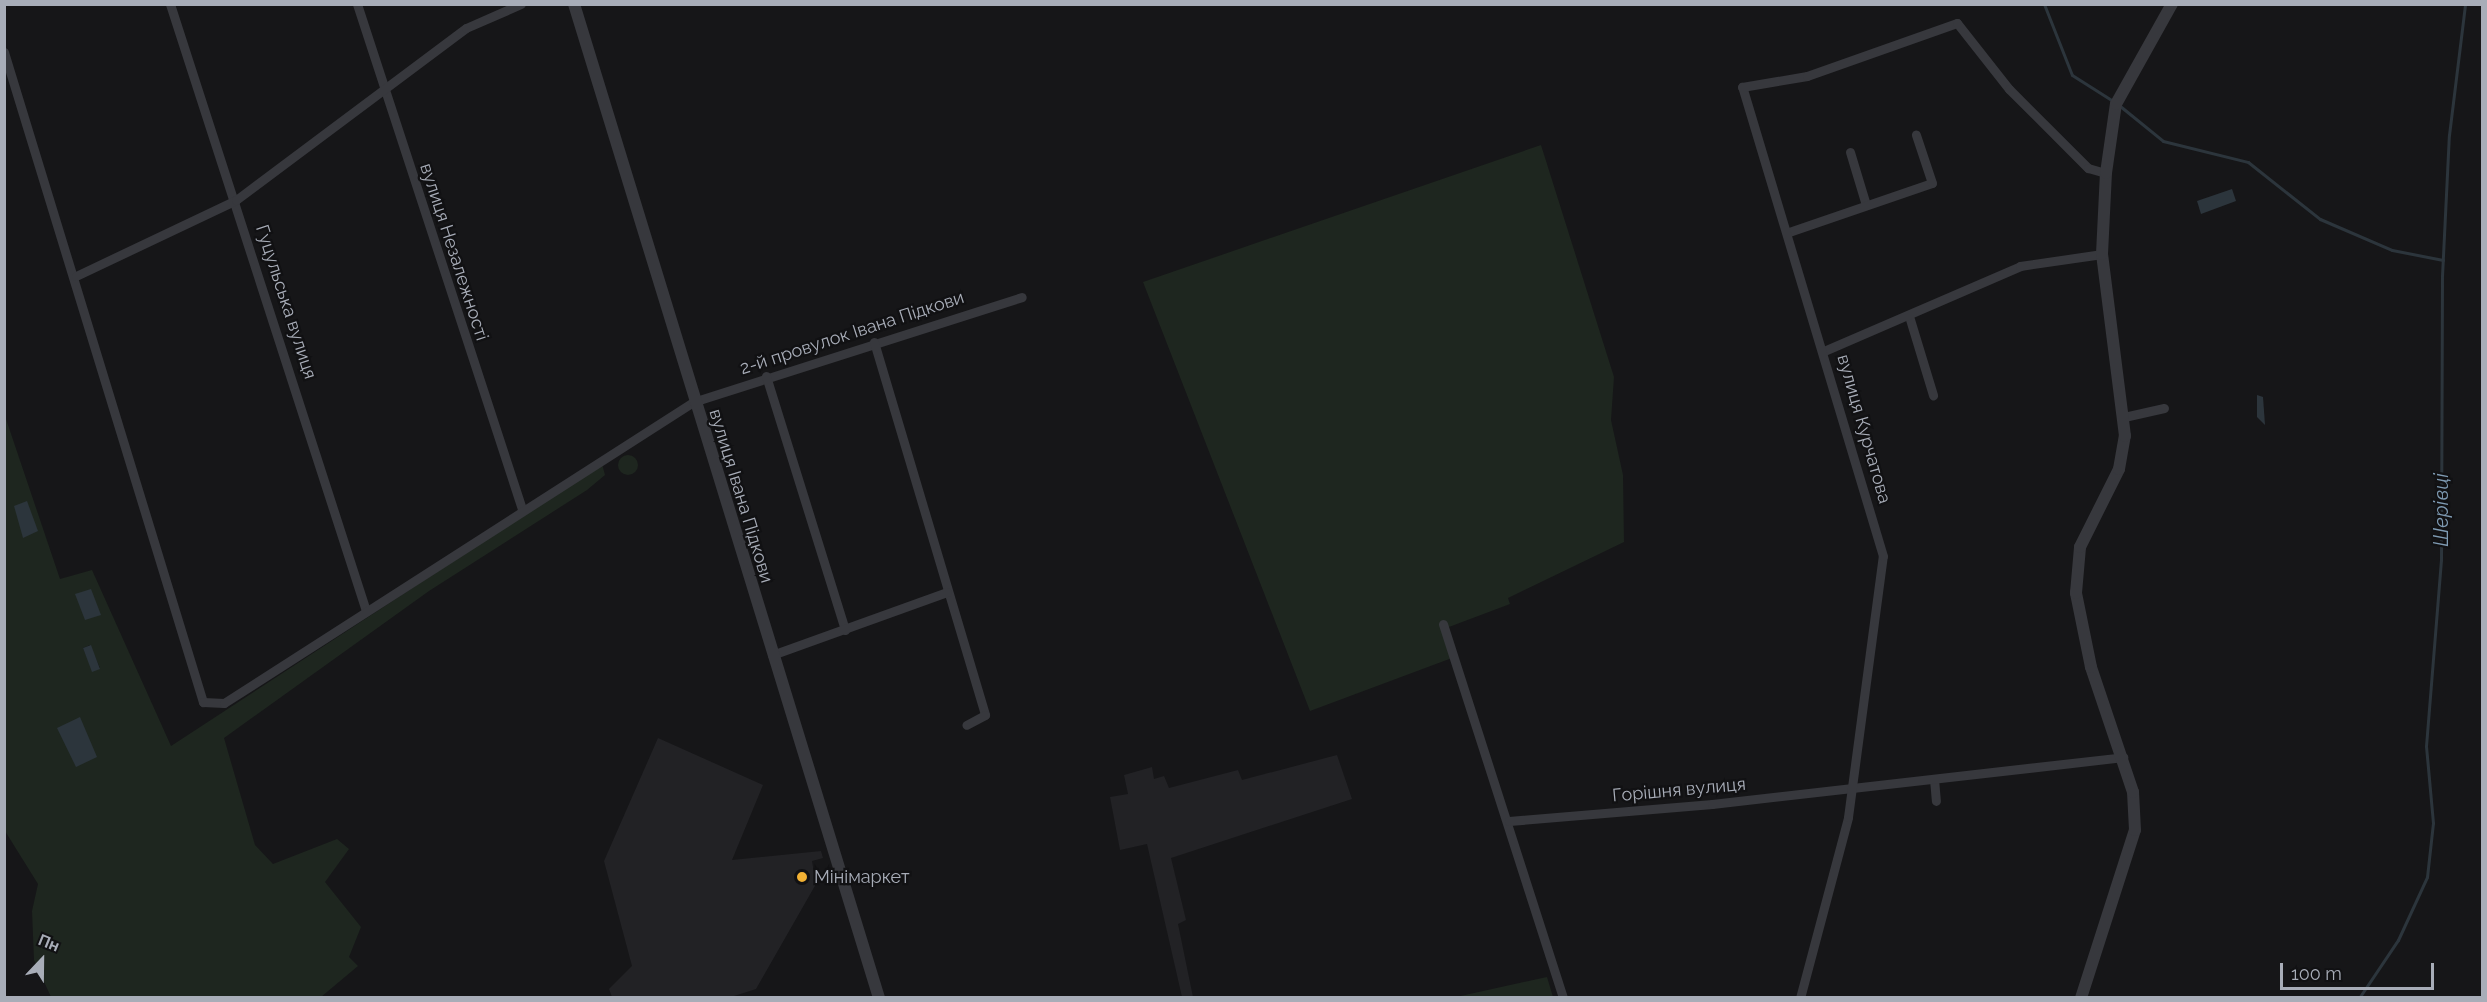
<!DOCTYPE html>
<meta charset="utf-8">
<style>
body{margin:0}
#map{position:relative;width:2487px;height:1002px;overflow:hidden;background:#161618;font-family:Raleway,sans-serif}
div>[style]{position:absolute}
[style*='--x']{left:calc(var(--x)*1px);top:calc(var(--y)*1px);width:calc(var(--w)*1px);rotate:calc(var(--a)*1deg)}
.built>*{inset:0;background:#222225}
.green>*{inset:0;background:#1e261f}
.round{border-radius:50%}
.water>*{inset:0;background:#2c353c}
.stream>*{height:3px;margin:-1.5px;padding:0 1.5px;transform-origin:1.5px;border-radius:1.5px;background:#2c353c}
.minor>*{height:9px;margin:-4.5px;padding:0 4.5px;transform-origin:4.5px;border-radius:4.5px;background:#37383d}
.tertiary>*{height:12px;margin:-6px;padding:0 6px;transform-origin:6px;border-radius:6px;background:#37383d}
.dots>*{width:16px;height:16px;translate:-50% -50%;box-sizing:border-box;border:3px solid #111113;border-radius:50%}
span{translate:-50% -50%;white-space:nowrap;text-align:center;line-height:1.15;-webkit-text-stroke:4.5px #111113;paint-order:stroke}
.street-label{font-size:18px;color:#a8adb8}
.poi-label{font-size:18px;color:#a8adb8}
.left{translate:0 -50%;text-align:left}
.water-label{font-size:20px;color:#7f9bb3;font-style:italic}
.frame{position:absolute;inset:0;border:6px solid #a8adb8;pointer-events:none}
.north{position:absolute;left:12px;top:930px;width:60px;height:60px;-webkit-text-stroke:4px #111113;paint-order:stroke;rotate:22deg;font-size:16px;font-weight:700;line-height:24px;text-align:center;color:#a8adb8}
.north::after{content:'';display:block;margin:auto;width:21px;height:27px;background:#a8adb8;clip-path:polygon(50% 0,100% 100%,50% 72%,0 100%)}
.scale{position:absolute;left:2280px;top:963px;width:154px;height:27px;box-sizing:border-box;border:3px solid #a8adb8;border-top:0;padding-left:8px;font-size:18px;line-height:21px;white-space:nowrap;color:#a8adb8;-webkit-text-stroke:4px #111113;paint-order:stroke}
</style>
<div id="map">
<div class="built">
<div style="clip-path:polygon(658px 738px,763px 785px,732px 860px,821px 851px,823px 858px,812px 861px,816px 884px,756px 989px,731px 997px,612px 997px,609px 989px,632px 966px,604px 861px)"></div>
<div style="clip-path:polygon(1337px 755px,1352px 799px,1171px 858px,1186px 920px,1178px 924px,1193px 997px,1182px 997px,1147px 844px,1120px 850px,1110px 797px,1128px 794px,1124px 775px,1152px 767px,1154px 779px,1164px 776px,1169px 788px,1238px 770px,1242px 780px)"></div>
</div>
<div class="green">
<div style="clip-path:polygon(1541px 145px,1614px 377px,1611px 420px,1623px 475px,1624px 542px,1508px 598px,1510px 604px,1441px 630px,1452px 658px,1310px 711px,1143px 282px)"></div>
<div style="clip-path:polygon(evenodd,6px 419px,60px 579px,92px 570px,171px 746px,602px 464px,605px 475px,587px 490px,429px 591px,224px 738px,255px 845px,273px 864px,337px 839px,349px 849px,325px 882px,361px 927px,349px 957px,358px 966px,321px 997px,51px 997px,34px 960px,32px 911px,38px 884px,5px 831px,6px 419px,90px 645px,100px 668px,93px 671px,83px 648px,90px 645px)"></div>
<div class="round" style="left:618px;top:455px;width:20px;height:20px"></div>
<div style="clip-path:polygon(1547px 977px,1553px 997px,1456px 997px)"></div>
</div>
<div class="water">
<div style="clip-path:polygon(2232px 189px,2236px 201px,2201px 214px,2197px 201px)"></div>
<div style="clip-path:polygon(2257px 395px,2263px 397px,2265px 425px,2257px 417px)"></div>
<div style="clip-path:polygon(27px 501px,38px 531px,23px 538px,14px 506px)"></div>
<div style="clip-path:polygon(91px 589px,101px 615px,85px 620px,75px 594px)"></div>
<div style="clip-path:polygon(91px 645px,100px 669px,92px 672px,83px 648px)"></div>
<div style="clip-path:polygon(80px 717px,97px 757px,76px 767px,57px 728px)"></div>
</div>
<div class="stream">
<div style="--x:2044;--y:4;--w:76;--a:68.5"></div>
<div style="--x:2072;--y:75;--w:49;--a:32.4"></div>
<div style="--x:2120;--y:106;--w:55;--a:39.1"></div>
<div style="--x:2163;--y:141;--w:88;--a:13.9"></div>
<div style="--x:2248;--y:162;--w:92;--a:38.4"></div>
<div style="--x:2320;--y:219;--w:78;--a:23.3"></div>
<div style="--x:2392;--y:250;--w:52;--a:11.1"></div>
<div style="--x:2359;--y:998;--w:70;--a:-56.1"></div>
<div style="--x:2398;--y:940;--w:69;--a:-65.3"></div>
<div style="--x:2427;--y:877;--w:54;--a:-83.7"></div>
<div style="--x:2433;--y:823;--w:77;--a:-95.2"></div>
<div style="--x:2426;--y:746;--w:187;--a:-85.4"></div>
<div style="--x:2441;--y:560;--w:284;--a:-89.8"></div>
<div style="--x:2442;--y:276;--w:141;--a:-87.2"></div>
<div style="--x:2449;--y:135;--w:132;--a:-83"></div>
</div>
<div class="minor">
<div style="--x:170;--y:4;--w:638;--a:72.1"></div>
<div style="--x:357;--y:4;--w:531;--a:71.91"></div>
<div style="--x:4;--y:52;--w:680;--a:72.98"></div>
<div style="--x:203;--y:702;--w:21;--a:3"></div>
<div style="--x:224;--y:703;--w:557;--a:-32.69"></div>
<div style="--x:693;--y:402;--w:345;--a:-17.7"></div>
<div style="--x:1850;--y:152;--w:55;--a:73.2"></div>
<div style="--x:1789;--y:232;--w:151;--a:-18.9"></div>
<div style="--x:1932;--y:183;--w:51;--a:-108.4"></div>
<div style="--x:76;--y:276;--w:177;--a:-25.4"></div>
<div style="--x:236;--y:200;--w:287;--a:-36.8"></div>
<div style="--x:466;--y:28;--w:60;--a:-23.6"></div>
<div style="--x:1909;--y:316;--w:83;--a:73.1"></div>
<div style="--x:874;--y:342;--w:389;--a:73.4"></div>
<div style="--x:985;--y:715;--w:21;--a:152"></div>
<div style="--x:1824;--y:351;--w:214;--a:-23.4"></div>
<div style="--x:2020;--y:266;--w:83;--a:-8.3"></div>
<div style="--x:766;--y:376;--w:266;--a:72.7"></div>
<div style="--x:2124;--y:417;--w:41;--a:-12.7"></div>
<div style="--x:1443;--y:624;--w:393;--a:72.2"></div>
<div style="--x:772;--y:655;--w:186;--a:-19.8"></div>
<div style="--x:1934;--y:779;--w:22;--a:85"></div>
<div style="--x:1509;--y:821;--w:204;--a:-4.8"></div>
<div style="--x:1712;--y:804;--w:414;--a:-6.5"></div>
<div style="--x:1800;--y:998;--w:187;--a:-75.1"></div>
<div style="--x:1848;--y:817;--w:263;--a:-82.4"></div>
<div style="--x:1883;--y:556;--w:490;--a:-106.7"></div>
<div style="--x:1742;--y:87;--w:66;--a:-9.6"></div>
<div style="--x:1807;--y:76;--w:159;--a:-19.5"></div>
<div style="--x:1957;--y:23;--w:84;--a:51.8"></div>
<div style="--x:2009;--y:89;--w:112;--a:45"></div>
<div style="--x:2088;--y:168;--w:19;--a:16"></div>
</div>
<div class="tertiary">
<div style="--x:574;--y:4;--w:1040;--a:72.94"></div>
<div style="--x:2081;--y:998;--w:176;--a:-72.2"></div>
<div style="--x:2135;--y:830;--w:38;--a:-93"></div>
<div style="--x:2133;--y:792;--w:132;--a:-108.6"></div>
<div style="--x:2091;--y:667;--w:76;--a:-101.5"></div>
<div style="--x:2076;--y:593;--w:46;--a:-85"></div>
<div style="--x:2080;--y:547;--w:87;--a:-63.4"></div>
<div style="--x:2119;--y:469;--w:34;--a:-80"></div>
<div style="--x:2125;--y:436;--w:183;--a:-97.2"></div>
<div style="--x:2102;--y:254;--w:81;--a:-87.2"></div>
<div style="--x:2106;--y:173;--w:70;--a:-81.8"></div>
<div style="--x:2116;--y:104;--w:115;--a:-60.8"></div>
</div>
<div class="dots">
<div style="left:802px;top:877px;background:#f2b134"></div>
</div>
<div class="street-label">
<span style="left:454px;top:252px;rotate:72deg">вулиця Незалежності</span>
<span style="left:286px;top:302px;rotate:72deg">Гуцульська вулиця</span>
<span style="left:852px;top:333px;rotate:-18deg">2-й провулок Івана Підкови</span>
<span style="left:1864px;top:429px;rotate:74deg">вулиця Курчатова</span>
<span style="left:741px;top:496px;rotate:73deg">вулиця Івана Підкови</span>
<span style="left:1679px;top:790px;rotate:-5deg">Горішня вулиця</span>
</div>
<div class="poi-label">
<span class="left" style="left:814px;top:877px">Мінімаркет</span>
</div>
<div class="water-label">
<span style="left:2441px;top:510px;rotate:-90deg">Шерівці</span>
</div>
<div class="frame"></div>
<div class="north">Пн</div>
<div class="scale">100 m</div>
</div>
